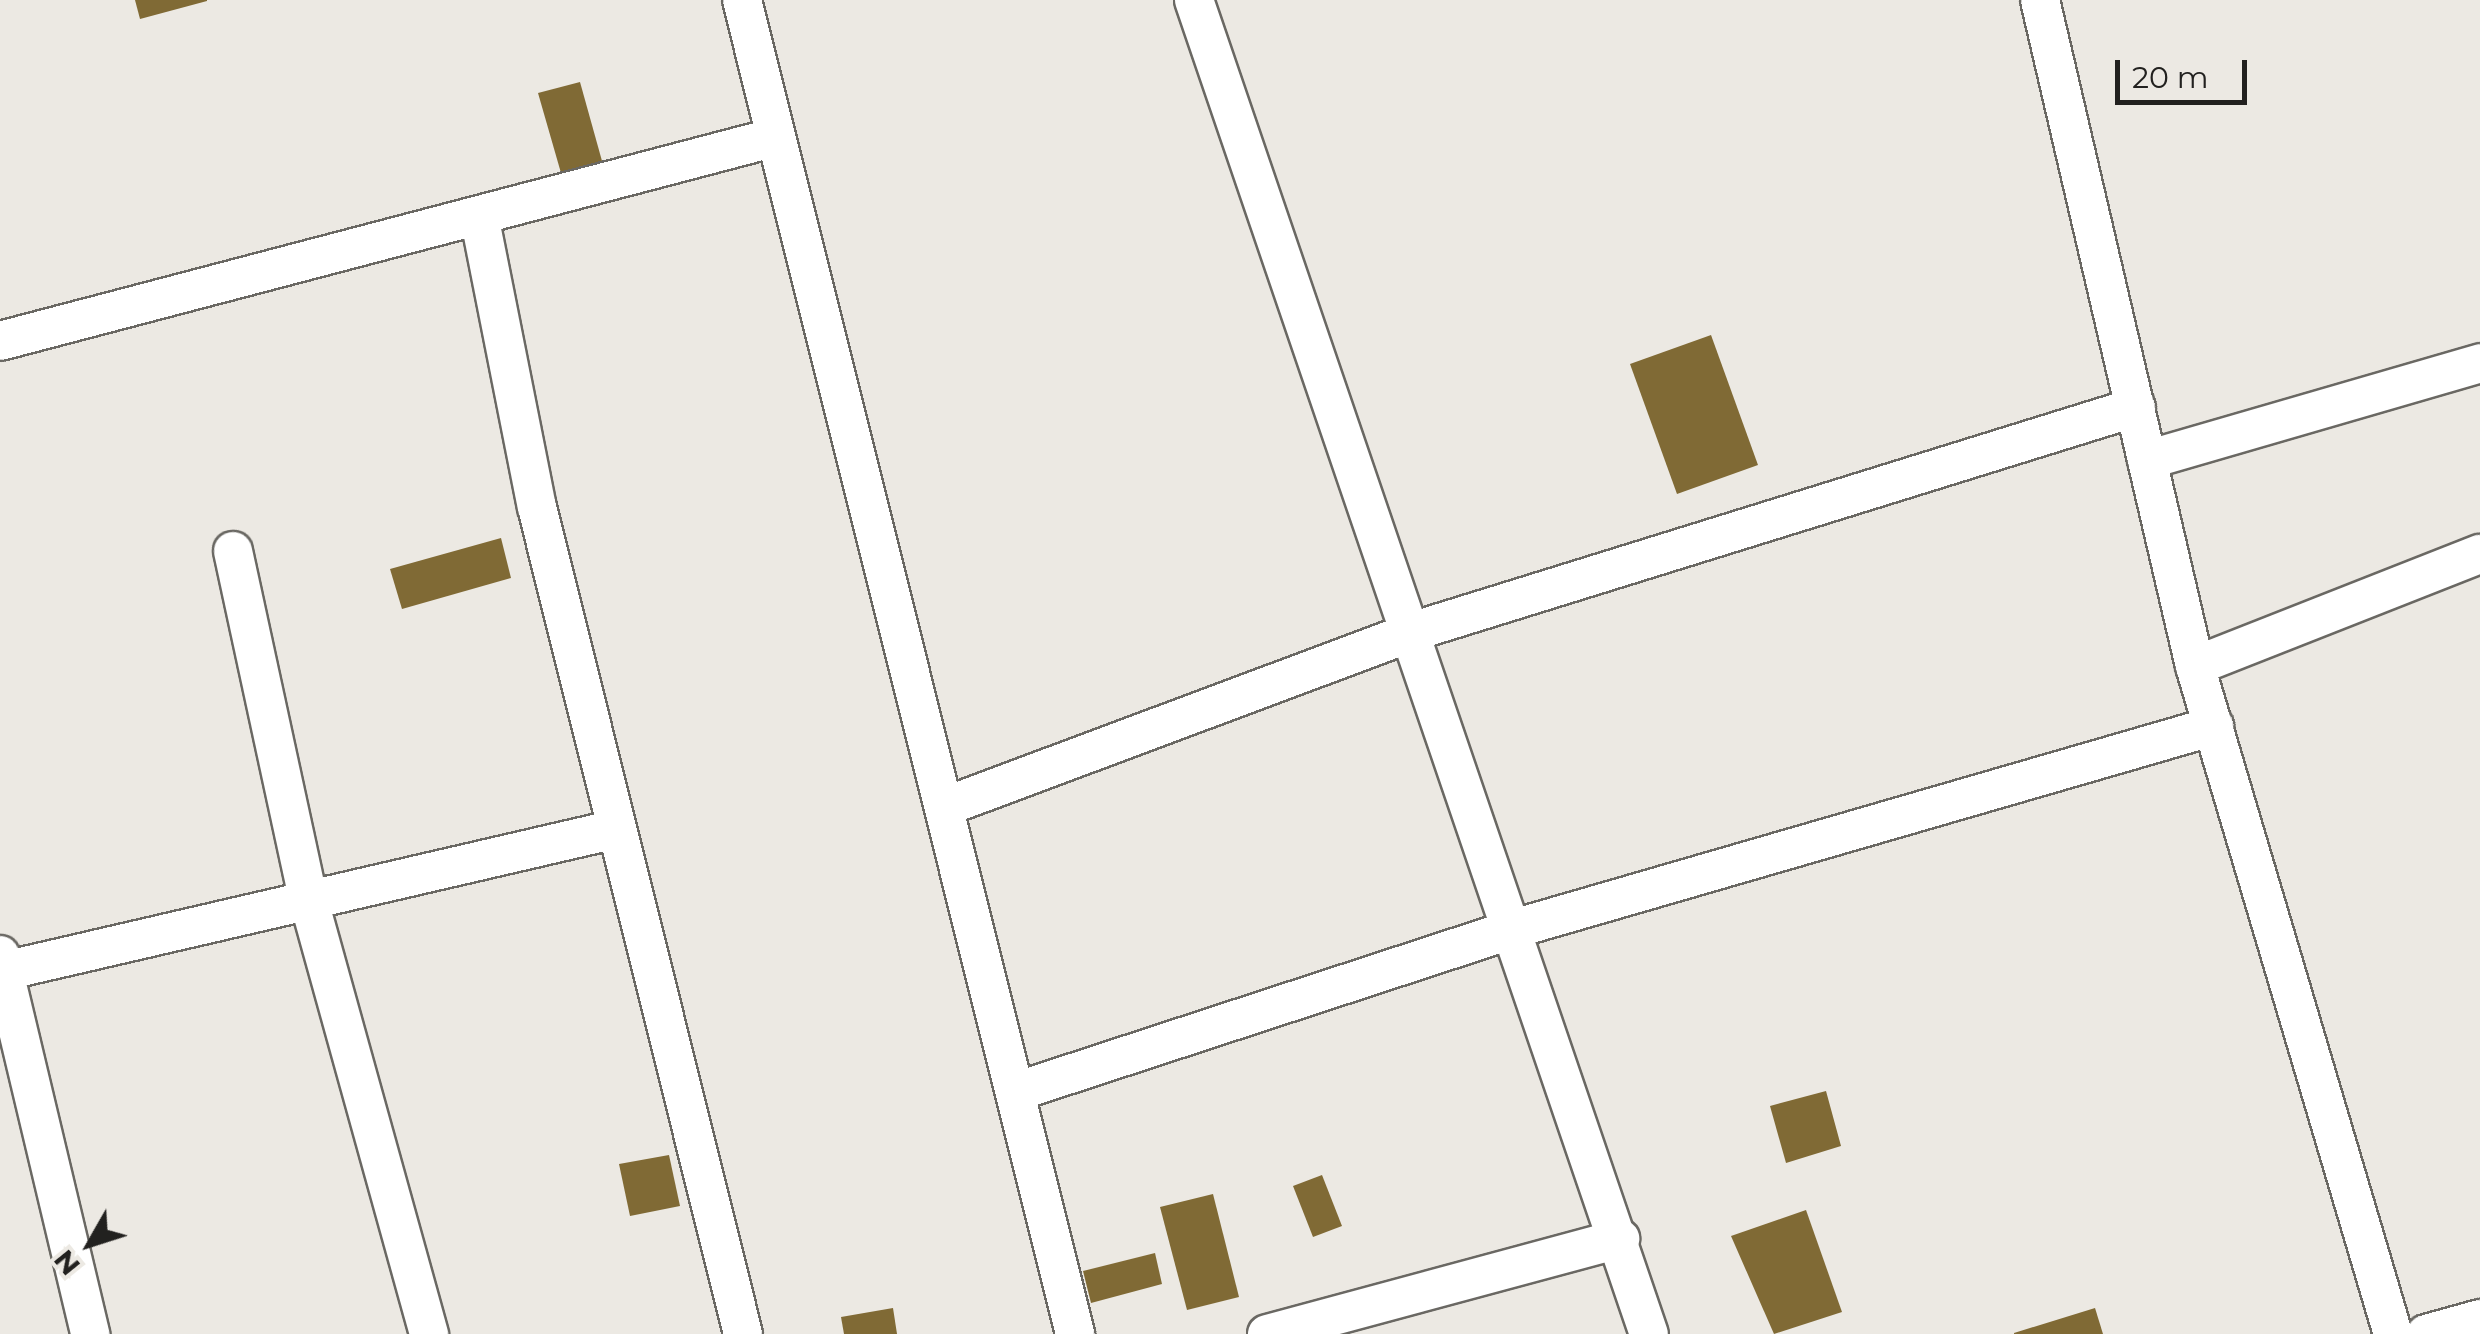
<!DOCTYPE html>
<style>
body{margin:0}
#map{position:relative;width:2480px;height:1334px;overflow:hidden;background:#ece9e3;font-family:Montserrat,sans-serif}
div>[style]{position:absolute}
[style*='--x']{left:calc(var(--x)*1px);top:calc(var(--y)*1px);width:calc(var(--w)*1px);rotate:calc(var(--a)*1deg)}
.building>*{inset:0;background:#806a35}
.roads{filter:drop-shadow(2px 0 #6a6863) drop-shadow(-2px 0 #6a6863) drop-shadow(0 2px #6a6863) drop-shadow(0 -2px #6a6863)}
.street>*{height:38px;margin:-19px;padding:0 19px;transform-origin:19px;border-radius:19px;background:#fff}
span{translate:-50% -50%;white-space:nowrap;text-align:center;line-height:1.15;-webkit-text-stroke:10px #ece9e3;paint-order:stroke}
.north{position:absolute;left:40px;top:1194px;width:100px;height:100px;-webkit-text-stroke:8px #ece9e3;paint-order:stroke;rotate:231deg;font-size:28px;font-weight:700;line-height:40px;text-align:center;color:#22211f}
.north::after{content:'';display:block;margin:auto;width:35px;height:45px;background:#22211f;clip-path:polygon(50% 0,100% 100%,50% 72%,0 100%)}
.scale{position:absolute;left:2115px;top:60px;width:132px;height:45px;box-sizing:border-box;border:5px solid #22211f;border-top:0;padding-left:12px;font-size:30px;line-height:35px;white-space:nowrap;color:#22211f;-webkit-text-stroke:8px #ece9e3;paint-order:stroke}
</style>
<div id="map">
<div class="building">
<div style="clip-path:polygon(135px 0,207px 0,207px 1px,140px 19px)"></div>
<div style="clip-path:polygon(580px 82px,602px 161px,561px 173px,538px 93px)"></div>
<div style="clip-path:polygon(1711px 335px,1758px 465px,1677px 494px,1630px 364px)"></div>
<div style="clip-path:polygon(501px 538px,511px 578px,402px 609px,390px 569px)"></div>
<div style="clip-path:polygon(1826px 1091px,1841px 1146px,1786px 1163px,1770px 1106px)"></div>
<div style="clip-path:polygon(669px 1155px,680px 1206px,630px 1216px,619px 1164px)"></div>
<div style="clip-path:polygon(1322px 1175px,1342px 1226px,1313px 1237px,1293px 1186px)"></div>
<div style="clip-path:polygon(1213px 1194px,1239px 1297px,1187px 1310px,1160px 1207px)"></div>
<div style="clip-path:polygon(1806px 1210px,1842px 1312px,1774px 1334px,1731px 1236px)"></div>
<div style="clip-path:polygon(1155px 1253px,1162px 1284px,1091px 1303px,1083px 1271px)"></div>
<div style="clip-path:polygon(893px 1308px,897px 1334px,844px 1334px,841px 1317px)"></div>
<div style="clip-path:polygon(2095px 1308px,2103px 1334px,2014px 1334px,2014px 1333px)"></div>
</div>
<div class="roads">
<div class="street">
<div style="--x:742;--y:0;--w:1375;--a:75.98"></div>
<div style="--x:1194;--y:0;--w:1409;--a:71.17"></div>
<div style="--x:2040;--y:0;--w:684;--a:76.9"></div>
<div style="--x:2195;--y:666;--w:697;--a:73.49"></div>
<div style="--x:480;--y:220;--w:293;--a:78.8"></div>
<div style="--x:537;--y:507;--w:852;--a:76.01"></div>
<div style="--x:0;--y:341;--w:802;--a:-14.73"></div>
<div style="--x:2147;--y:460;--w:347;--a:-16.2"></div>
<div style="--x:233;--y:551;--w:351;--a:77.8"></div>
<div style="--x:307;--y:894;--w:457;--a:74.5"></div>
<div style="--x:2195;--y:666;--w:306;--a:-21.5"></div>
<div style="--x:944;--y:807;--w:499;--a:-20.5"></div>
<div style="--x:1411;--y:632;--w:759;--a:-17.24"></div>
<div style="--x:0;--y:955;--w:390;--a:76.6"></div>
<div style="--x:4;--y:971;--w:628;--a:-13.06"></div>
<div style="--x:1015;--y:1092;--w:524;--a:-18.12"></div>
<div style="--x:1513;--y:929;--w:730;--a:-16.15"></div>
<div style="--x:1267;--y:1334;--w:366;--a:-15.1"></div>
<div style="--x:2426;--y:1334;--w:56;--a:-15.5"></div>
</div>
</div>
<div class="north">N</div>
<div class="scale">20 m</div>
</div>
